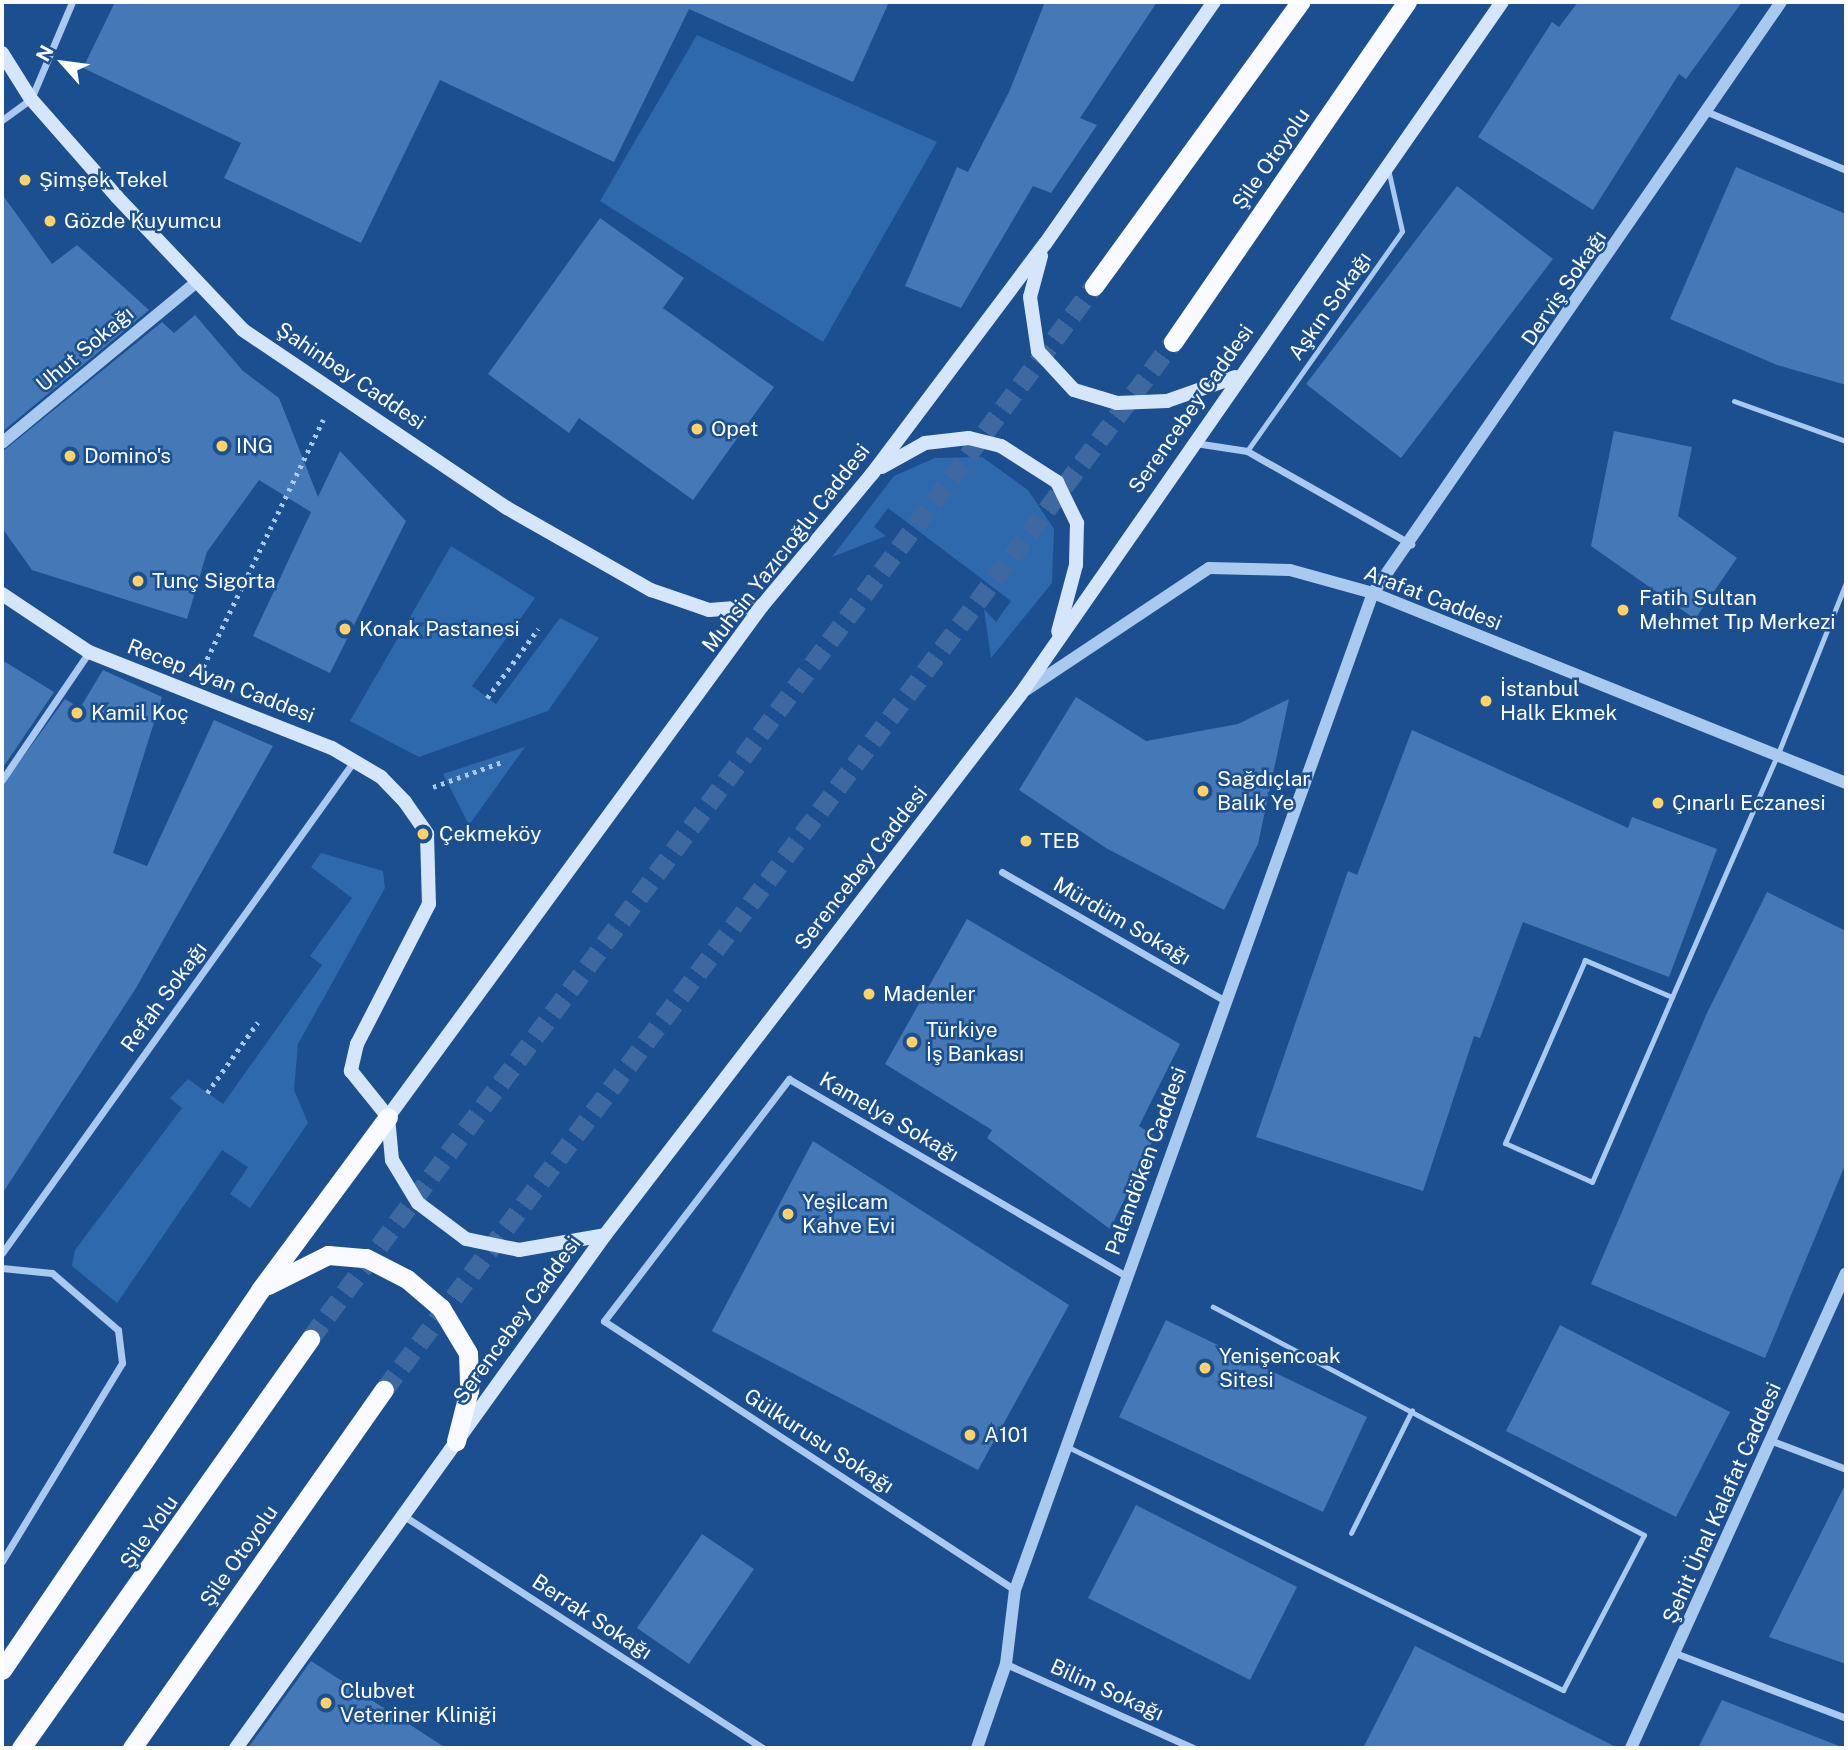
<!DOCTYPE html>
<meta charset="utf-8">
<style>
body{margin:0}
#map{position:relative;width:1848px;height:1750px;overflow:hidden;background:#1b4f8f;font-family:"Public Sans",sans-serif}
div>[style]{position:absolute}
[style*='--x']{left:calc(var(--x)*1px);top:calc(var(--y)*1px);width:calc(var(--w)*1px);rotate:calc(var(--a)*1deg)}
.green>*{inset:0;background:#2e69ad}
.building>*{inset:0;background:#4478b7}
.trunk-tunnel>*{height:19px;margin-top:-9.5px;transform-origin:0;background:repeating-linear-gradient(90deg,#3d69a0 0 19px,transparent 0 29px)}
.path>*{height:4.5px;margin-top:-2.25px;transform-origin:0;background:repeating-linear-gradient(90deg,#a9c9ee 0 3.5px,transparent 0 8.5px)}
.service>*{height:5px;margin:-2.5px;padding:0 2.5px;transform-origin:2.5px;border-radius:2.5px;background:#a9c9ee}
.minor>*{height:7px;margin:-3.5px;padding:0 3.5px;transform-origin:3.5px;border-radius:3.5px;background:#a9c9ee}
.tertiary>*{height:12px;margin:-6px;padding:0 6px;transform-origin:6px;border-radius:6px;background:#a9c9ee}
.secondary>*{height:14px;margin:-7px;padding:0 7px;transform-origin:7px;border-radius:7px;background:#d6e6fa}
.trunk>*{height:19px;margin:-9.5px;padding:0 9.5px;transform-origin:9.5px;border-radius:9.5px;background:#f8faff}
.dots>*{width:19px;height:19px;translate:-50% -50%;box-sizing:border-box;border:4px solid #1b4f8f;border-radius:50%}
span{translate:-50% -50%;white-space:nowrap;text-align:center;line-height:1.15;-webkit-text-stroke:5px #1b4f8f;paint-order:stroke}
.street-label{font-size:21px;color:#fff}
.poi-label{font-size:21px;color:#fff}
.left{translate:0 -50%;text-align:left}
.frame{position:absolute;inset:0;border:4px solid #fff;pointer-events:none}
.north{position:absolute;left:28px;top:28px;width:70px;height:70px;-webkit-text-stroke:5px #1b4f8f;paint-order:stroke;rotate:298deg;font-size:19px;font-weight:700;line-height:28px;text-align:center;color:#fff}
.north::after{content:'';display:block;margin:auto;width:24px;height:32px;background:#fff;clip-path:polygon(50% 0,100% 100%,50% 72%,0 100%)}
</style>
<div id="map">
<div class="green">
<div style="clip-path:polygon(697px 35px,937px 142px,823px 342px,600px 201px)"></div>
<div style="clip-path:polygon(982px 457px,1028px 490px,1054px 529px,1052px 583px,991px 658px,984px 609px,996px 622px,1011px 601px,888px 508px,874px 527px,886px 536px,832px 557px,894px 476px,935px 458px)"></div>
<div style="clip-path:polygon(451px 546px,535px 598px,472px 686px,496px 704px,560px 618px,599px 638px,548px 711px,419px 757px,350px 721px)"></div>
<div style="clip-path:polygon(525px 747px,469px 825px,443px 774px)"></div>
<div style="clip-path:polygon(321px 853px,383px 871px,385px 888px,298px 1044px,294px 1090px,308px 1123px,250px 1208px,230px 1194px,248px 1167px,222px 1150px,117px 1303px,72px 1266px,75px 1250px,182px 1108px,170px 1098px,188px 1079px,223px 1104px,322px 965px,310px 956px,352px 898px,311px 867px)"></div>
</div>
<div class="building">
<div style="clip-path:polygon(115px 2px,889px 2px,853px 82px,689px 9px,614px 162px,440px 80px,361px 243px,224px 178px,241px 143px,83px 68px)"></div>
<div style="clip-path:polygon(1045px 2px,1157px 2px,1080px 118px,1097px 125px,1051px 193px,1033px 186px,961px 308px,905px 286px,957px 167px,968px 172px,1009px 92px)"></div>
<div style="clip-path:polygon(1578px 2px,1742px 2px,1686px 79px,1679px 74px,1593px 210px,1478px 137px,1552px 22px,1559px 27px)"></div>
<div style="clip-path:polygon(1736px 167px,1846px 214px,1846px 385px,1777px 365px,1670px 319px)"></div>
<div style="clip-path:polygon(1457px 186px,1553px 259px,1401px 458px,1306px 384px)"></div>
<div style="clip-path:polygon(2px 194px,52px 264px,77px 245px,149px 310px,2px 432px)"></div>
<div style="clip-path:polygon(600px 218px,684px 278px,663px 308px,774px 387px,693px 500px,579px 418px,569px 433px,488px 374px)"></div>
<div style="clip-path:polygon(195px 315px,243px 371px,279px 398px,318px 497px,340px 451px,406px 521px,330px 673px,253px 636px,311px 512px,259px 480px,207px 552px,187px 619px,32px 570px,2px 528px,2px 452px,162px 322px,174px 333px)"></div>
<div style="clip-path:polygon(1614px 431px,1692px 447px,1678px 516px,1737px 558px,1695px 619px,1591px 546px)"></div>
<div style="clip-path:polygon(2px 660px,54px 692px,2px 769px)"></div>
<div style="clip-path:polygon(103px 670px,162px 697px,113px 853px,147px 866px,214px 720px,273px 746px,136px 988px,2px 1194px,2px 786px,65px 699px,80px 708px)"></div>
<div style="clip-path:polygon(1076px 697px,1146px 741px,1238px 724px,1289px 699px,1258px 844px,1224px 910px,1106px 848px,1019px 790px)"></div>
<div style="clip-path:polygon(1412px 730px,1628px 828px,1632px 817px,1717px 849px,1669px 977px,1523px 922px,1480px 1038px,1474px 1036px,1423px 1191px,1256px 1137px,1348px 871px,1357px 875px)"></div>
<div style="clip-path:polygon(1767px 892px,1846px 931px,1846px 1163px,1765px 1358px,1591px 1284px,1707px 1013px)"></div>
<div style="clip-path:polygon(967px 919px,1180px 1044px,1139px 1126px,1155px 1136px,1110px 1229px,987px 1138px,992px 1130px,885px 1064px)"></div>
<div style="clip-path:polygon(813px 1141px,1069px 1305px,978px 1470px,712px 1331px)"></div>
<div style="clip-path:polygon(1166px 1320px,1367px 1417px,1323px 1512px,1119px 1417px)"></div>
<div style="clip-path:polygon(1560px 1325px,1730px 1412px,1676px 1517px,1506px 1431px)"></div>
<div style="clip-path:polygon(1846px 1483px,1846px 1664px,1769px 1637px)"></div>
<div style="clip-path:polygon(1136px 1505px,1297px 1587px,1250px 1680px,1088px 1598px)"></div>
<div style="clip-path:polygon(702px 1534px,754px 1569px,689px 1664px,637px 1628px)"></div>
<div style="clip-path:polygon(1415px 1646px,1618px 1748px,1363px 1748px)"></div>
<div style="clip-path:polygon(311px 1661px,446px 1748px,248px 1748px)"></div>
<div style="clip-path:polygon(1722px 1700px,1839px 1746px,1838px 1748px,1698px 1748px)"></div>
</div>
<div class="trunk-tunnel">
<div style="--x:310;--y:1339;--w:1313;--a:-53.33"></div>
<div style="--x:384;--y:1390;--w:1312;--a:-53.03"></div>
</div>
<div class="path">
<div style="--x:203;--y:667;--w:275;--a:-64.1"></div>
<div style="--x:487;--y:698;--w:86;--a:-53.5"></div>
<div style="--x:433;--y:787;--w:73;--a:-19.9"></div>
<div style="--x:207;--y:1093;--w:87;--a:-54.3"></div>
</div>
<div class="service">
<div style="--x:1734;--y:401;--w:119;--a:19.7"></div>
<div style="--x:1247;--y:451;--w:269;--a:-54.8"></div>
<div style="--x:1402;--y:231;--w:64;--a:-102.7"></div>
<div style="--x:1672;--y:997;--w:95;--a:-157"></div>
<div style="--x:1585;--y:960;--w:200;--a:113.6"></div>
<div style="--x:1505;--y:1143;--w:95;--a:24.1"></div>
<div style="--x:1592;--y:1182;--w:202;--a:-66.6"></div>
<div style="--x:1672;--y:997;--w:263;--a:-66.5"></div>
<div style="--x:1777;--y:756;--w:186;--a:-68.3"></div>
<div style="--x:1066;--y:1446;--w:554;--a:26.15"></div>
<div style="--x:1563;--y:1690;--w:175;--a:-62.4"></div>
<div style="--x:1644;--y:1535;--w:488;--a:-152.1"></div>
<div style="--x:1351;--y:1533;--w:137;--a:-63.6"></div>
</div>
<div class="minor">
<div style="--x:1710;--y:113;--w:147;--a:22.7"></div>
<div style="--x:2;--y:120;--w:36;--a:-36"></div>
<div style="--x:31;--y:99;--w:105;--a:-67.1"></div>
<div style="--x:1195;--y:443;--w:53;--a:8.7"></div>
<div style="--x:1247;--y:451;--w:189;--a:29.6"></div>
<div style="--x:2;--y:780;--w:155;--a:-55.8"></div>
<div style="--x:1002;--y:872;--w:258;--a:30"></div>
<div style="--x:2;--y:1253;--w:605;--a:-54.42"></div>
<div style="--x:2;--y:1268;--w:50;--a:5.7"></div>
<div style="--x:52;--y:1273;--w:87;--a:40.8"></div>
<div style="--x:118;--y:1330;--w:33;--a:83"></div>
<div style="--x:122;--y:1363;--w:232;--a:121.2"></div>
<div style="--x:1772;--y:1441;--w:79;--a:20.7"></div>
<div style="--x:404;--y:1516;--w:427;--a:32.9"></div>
<div style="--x:1015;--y:1590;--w:491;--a:-146.8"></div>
<div style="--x:604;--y:1321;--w:305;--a:-52.6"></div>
<div style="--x:789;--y:1079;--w:390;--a:30.3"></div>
<div style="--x:1675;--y:1653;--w:183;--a:20.8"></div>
<div style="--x:1006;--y:1664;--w:205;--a:24.2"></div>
</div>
<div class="tertiary">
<div style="--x:2;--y:443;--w:248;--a:-39.6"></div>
<div style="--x:1026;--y:690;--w:220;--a:-33.7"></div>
<div style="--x:1209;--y:568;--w:81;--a:1.4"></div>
<div style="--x:1290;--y:570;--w:86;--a:15.5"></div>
<div style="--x:1373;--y:593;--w:510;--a:21.88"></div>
<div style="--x:977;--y:1748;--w:89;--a:-71"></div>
<div style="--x:1006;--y:1664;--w:75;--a:-83.1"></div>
<div style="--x:1015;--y:1590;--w:1059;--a:-70.25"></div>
<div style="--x:1373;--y:593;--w:718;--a:-55.38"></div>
<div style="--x:1631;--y:1748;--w:521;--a:-65.65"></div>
</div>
<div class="secondary">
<div style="--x:2;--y:53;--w:54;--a:57.8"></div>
<div style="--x:31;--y:99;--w:130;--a:48.7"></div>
<div style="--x:117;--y:197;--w:183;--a:46.5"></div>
<div style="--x:243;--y:330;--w:318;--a:34"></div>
<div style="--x:507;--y:508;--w:166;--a:29.7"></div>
<div style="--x:651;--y:590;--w:61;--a:19"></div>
<div style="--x:709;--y:610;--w:53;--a:-4.3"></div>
<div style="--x:1041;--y:256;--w:42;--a:105"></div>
<div style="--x:1030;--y:297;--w:55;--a:81.6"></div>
<div style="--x:1038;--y:351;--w:53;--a:47.3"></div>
<div style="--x:1074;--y:390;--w:45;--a:16.8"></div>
<div style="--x:1117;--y:403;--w:50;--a:-2.3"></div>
<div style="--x:1167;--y:401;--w:72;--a:-19.4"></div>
<div style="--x:882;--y:467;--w:49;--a:-29.2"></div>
<div style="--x:925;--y:443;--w:44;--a:-6.5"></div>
<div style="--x:969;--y:438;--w:33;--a:14"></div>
<div style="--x:1001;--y:446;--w:67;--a:32.7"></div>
<div style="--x:1057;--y:482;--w:46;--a:64"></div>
<div style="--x:1077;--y:523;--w:42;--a:91.4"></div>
<div style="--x:1076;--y:565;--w:69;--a:105"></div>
<div style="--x:2;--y:594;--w:105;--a:33.7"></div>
<div style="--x:89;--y:652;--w:261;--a:21.6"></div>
<div style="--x:332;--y:748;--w:57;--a:30.6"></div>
<div style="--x:381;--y:777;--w:35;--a:46"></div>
<div style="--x:405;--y:802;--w:39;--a:55"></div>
<div style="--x:427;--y:834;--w:70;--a:88.4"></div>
<div style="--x:429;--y:904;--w:157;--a:117.2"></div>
<div style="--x:357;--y:1044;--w:28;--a:103"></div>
<div style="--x:351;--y:1071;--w:59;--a:51.2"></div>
<div style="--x:388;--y:1117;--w:633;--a:-53.8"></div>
<div style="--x:762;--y:606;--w:172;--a:-50.2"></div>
<div style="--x:872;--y:474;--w:288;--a:-53.1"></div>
<div style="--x:1045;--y:244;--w:295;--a:-55.1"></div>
<div style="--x:388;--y:1117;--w:43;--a:84.7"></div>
<div style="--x:392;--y:1160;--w:50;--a:58.8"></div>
<div style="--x:418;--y:1203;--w:60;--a:36.9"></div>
<div style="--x:466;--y:1239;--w:54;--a:11.7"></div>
<div style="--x:519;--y:1250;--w:87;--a:-9.9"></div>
<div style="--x:236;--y:1748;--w:632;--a:-54.27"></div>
<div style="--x:605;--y:1235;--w:681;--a:-52.46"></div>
<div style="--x:1020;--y:695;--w:844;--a:-55.18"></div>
</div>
<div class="trunk">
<div style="--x:1094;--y:286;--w:351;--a:-54"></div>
<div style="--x:1173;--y:342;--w:413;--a:-55.5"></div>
<div style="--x:268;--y:1285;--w:67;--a:-26.6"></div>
<div style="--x:328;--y:1255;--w:38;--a:5"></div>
<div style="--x:366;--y:1258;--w:46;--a:27.1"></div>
<div style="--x:407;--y:1279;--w:45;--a:40.5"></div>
<div style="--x:441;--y:1308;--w:52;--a:59"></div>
<div style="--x:468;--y:1353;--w:37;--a:88"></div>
<div style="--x:469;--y:1390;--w:53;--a:104.3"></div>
<div style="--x:2;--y:1670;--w:459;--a:-55.8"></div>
<div style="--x:260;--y:1290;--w:215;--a:-53.5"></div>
<div style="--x:21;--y:1748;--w:501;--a:-54.75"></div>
<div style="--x:132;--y:1748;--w:438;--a:-54.9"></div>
</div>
<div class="dots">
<div style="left:25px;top:180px;background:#ffd166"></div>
<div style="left:50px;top:221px;background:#ffd166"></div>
<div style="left:697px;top:429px;background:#ffd166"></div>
<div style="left:222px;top:446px;background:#ffd166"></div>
<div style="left:70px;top:456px;background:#ffd166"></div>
<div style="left:138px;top:581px;background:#ffd166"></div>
<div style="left:1623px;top:610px;background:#ffd166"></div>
<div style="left:345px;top:629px;background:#ffd166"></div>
<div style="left:1486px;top:701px;background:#ffd166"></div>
<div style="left:77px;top:713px;background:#ffd166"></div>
<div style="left:1203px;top:791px;background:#ffd166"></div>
<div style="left:1658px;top:803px;background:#ffd166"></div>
<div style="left:423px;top:834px;background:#ffd166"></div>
<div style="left:1026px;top:841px;background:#ffd166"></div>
<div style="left:869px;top:994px;background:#ffd166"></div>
<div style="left:912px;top:1042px;background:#ffd166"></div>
<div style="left:788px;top:1214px;background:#ffd166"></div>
<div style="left:1205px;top:1368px;background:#ffd166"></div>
<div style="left:970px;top:1435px;background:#ffd166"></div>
<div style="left:326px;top:1703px;background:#ffd166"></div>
</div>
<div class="street-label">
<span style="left:1271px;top:159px;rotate:-55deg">Şile Otoyolu</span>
<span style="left:1564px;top:288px;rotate:-56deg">Derviş Sokağı</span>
<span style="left:1330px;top:306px;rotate:-55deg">Aşkın Sokağı</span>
<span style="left:85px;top:349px;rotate:-40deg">Uhut Sokağı</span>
<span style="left:351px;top:376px;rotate:34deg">Şahinbey Caddesi</span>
<span style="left:1191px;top:409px;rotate:-55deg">Serencebey Caddesi</span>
<span style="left:786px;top:548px;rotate:-52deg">Muhsin Yazıcıoğlu Caddesi</span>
<span style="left:1433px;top:598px;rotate:21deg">Arafat Caddesi</span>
<span style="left:221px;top:681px;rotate:21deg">Recep Ayan Caddesi</span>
<span style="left:861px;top:868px;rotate:-52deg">Serencebey Caddesi</span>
<span style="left:1122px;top:921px;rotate:30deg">Mürdüm Sokağı</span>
<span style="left:164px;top:997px;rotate:-54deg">Refah Sokağı</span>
<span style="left:889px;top:1117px;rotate:30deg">Kamelya Sokağı</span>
<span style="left:1146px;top:1161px;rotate:-70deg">Palandöken Caddesi</span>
<span style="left:517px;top:1320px;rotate:-54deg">Serencebey Caddesi</span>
<span style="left:819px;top:1441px;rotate:33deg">Gülkurusu Sokağı</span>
<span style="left:1722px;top:1503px;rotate:-66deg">Şehit Ünal Kalafat Caddesi</span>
<span style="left:149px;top:1532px;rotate:-55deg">Şile Yolu</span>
<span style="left:239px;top:1556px;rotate:-55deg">Şile Otoyolu</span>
<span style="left:592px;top:1617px;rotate:33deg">Berrak Sokağı</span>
<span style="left:1107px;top:1690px;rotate:24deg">Bilim Sokağı</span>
</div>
<div class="poi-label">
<span class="left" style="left:39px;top:180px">Şimşek Tekel</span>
<span class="left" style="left:64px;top:221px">Gözde Kuyumcu</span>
<span class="left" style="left:711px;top:429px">Opet</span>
<span class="left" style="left:236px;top:446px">ING</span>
<span class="left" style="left:84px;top:456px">Domino's</span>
<span class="left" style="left:152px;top:581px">Tunç Sigorta</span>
<span class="left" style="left:1639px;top:610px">Fatih Sultan<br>Mehmet Tıp Merkezi</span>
<span class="left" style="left:359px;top:629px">Konak Pastanesi</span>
<span class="left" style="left:1500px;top:701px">İstanbul<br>Halk Ekmek</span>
<span class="left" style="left:91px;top:713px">Kamil Koç</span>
<span class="left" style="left:1217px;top:791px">Sağdıçlar<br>Balık Ye</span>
<span class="left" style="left:1672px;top:803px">Çınarlı Eczanesi</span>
<span class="left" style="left:439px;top:834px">Çekmeköy</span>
<span class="left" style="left:1040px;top:841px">TEB</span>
<span class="left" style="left:883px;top:994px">Madenler</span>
<span class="left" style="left:926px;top:1042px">Türkiye<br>İş Bankası</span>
<span class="left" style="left:802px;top:1214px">Yeşilcam<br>Kahve Evi</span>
<span class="left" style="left:1219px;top:1368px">Yenişencoak<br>Sitesi</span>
<span class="left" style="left:984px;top:1435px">A101</span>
<span class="left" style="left:340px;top:1703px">Clubvet<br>Veteriner Kliniği</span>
</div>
<div class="frame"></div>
<div class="north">N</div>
</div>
